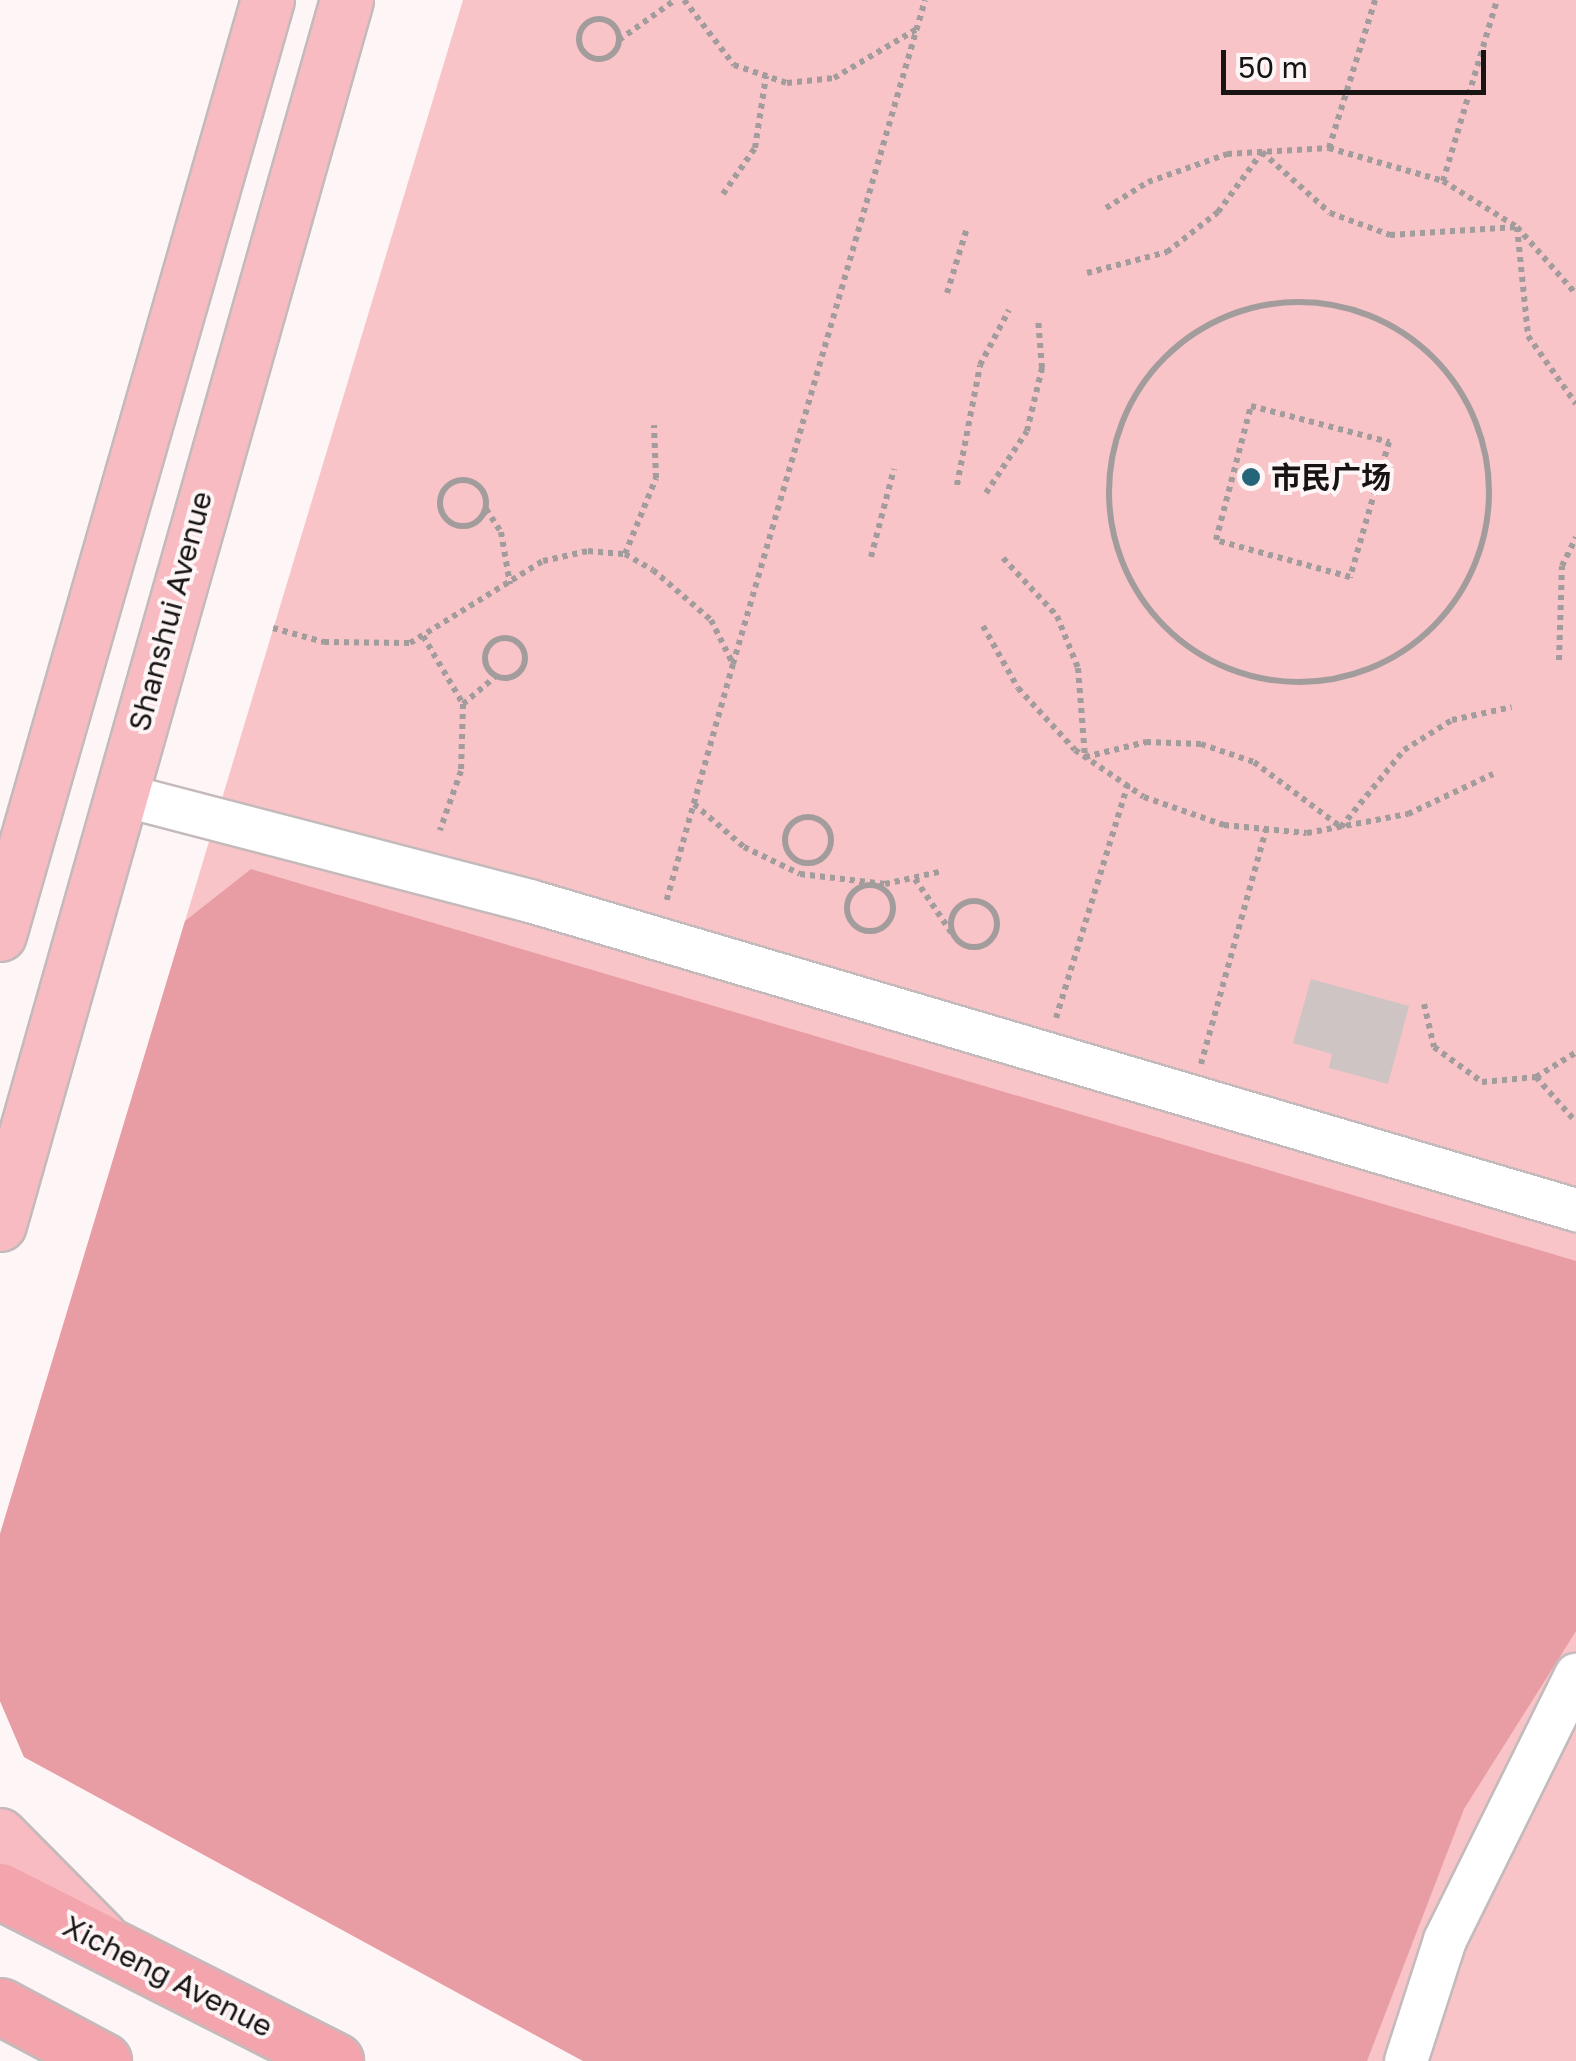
<!DOCTYPE html>
<meta charset="utf-8">
<style>
body{margin:0}
#map{position:relative;width:1576px;height:2061px;overflow:hidden;background:#fef6f6;font-family:"Golos Text","Noto Sans SC",sans-serif}
div>[style]{position:absolute}
[style*='--x']{left:calc(var(--x)*1px);top:calc(var(--y)*1px);width:calc(var(--w)*1px);rotate:calc(var(--a)*1deg)}
.green>*{inset:0;background:#f8c4c8}
.forest>*{inset:0;background:#e89ca3}
.building>*{inset:0;background:#cec4c4}
.path>*{height:6px;margin-top:-3px;transform-origin:0;background:repeating-linear-gradient(90deg,#a29c9c 0 5px,transparent 0 10px)}
.path>.ring{margin:-3px;padding:0;box-sizing:content-box;background:none;border:6px solid #a29c9c;border-radius:50%}
.roads{filter:drop-shadow(2px 0 #c4babb) drop-shadow(-2px 0 #c4babb) drop-shadow(0 2px #c4babb) drop-shadow(0 -2px #c4babb)}
.tertiary>*{height:42px;margin:-21px;padding:0 21px;transform-origin:21px;border-radius:21px;background:#fff}
.primary>*{height:52px;margin:-26px;padding:0 26px;transform-origin:26px;border-radius:26px;background:#f7bbc1}
.trunk>*{height:55px;margin:-27.5px;padding:0 27.5px;transform-origin:27.5px;border-radius:27.5px;background:#f4a4ac}
.dots>*{width:28px;height:28px;translate:-50% -50%;box-sizing:border-box;border:5px solid #fef6f6;border-radius:50%}
span{translate:-50% -50%;white-space:nowrap;text-align:center;line-height:1.15;-webkit-text-stroke:8px #fef6f6;paint-order:stroke}
.poi-label{font-size:30px;color:#181414;font-weight:700}
.left{translate:0 -50%;text-align:left}
.street-label{font-size:30px;color:#181414}
.scale{position:absolute;left:1221px;top:50px;width:265px;height:45px;box-sizing:border-box;border:5px solid #181414;border-top:0;padding-left:12px;font-size:30px;line-height:35px;white-space:nowrap;color:#181414;-webkit-text-stroke:8px #fef6f6;paint-order:stroke}
</style>
<div id="map">
<div class="green">
<div style="clip-path:polygon(463px 0,1576px 0,1576px 2061px,583px 2061px,24px 1757px,0 1701px,0 1534px)"></div>
</div>
<div class="forest">
<div style="clip-path:polygon(251px 869px,1576px 1261px,1576px 1631px,1464px 1809px,1367px 2061px,583px 2061px,24px 1757px,0 1701px,0 1534px,185px 921px)"></div>
</div>
<div class="building">
<div style="clip-path:polygon(1311px 979px,1409px 1006px,1388px 1084px,1329px 1068px,1332px 1054px,1293px 1043px)"></div>
</div>
<div class="path">
<div style="--x:684;--y:0;--w:82;--a:52.4"></div>
<div style="--x:734;--y:65;--w:56;--a:18.8"></div>
<div style="--x:787;--y:83;--w:47;--a:-6.1"></div>
<div style="--x:834;--y:78;--w:96;--a:-30.6"></div>
<div class="ring" style="left:579px;top:19px;width:34px;height:34px"></div>
<div style="--x:619;--y:40;--w:69;--a:-35.5"></div>
<div style="--x:1329;--y:148;--w:155;--a:-72.7"></div>
<div style="--x:1443;--y:181;--w:189;--a:-73.4"></div>
<div style="--x:723;--y:194;--w:56;--a:-55.2"></div>
<div style="--x:755;--y:148;--w:73;--a:-81.3"></div>
<div style="--x:1106;--y:208;--w:49;--a:-31.8"></div>
<div style="--x:1148;--y:182;--w:84;--a:-19.5"></div>
<div style="--x:1227;--y:154;--w:102;--a:-3.4"></div>
<div style="--x:1329;--y:148;--w:119;--a:16.1"></div>
<div style="--x:1443;--y:181;--w:87;--a:31.9"></div>
<div style="--x:1517;--y:227;--w:89;--a:48.6"></div>
<div style="--x:1087;--y:273;--w:83;--a:-14.7"></div>
<div style="--x:1167;--y:252;--w:65;--a:-38.1"></div>
<div style="--x:1218;--y:212;--w:74;--a:-53.7"></div>
<div style="--x:1262;--y:152;--w:91;--a:41.9"></div>
<div style="--x:1330;--y:213;--w:64;--a:20.1"></div>
<div style="--x:1390;--y:235;--w:127;--a:-3.6"></div>
<div style="--x:1517;--y:227;--w:110;--a:84.2"></div>
<div style="--x:1528;--y:336;--w:83;--a:54.8"></div>
<div style="--x:947;--y:293;--w:68;--a:-72.9"></div>
<div class="ring" style="left:1109px;top:302px;width:374px;height:374px"></div>
<div style="--x:1251;--y:406;--w:143;--a:14.6"></div>
<div style="--x:1389;--y:442;--w:141;--a:106.1"></div>
<div style="--x:1350;--y:577;--w:139;--a:-164.6"></div>
<div style="--x:1216;--y:540;--w:138;--a:-75.4"></div>
<div class="ring" style="left:440px;top:480px;width:40px;height:40px"></div>
<div style="--x:957;--y:485;--w:122;--a:-79.1"></div>
<div style="--x:980;--y:365;--w:62;--a:-62.2"></div>
<div style="--x:986;--y:493;--w:74;--a:-56.5"></div>
<div style="--x:1027;--y:431;--w:65;--a:-76.6"></div>
<div style="--x:1042;--y:368;--w:50;--a:-94.6"></div>
<div style="--x:486;--y:509;--w:27;--a:57"></div>
<div style="--x:501;--y:532;--w:53;--a:80.2"></div>
<div style="--x:625;--y:554;--w:82;--a:-67.8"></div>
<div style="--x:656;--y:478;--w:53;--a:-92.2"></div>
<div style="--x:871;--y:557;--w:91;--a:-75.4"></div>
<div style="--x:1003;--y:558;--w:79;--a:47"></div>
<div style="--x:1057;--y:616;--w:56;--a:68"></div>
<div style="--x:1078;--y:668;--w:89;--a:85.5"></div>
<div style="--x:1085;--y:757;--w:63;--a:-13.8"></div>
<div style="--x:1146;--y:742;--w:55;--a:2.1"></div>
<div style="--x:1201;--y:744;--w:56;--a:18.8"></div>
<div style="--x:1254;--y:762;--w:109;--a:36.8"></div>
<div style="--x:1341;--y:827;--w:99;--a:-50.7"></div>
<div style="--x:1404;--y:750;--w:57;--a:-32"></div>
<div style="--x:1452;--y:720;--w:61;--a:-12.2"></div>
<div style="--x:983;--y:626;--w:71;--a:60.6"></div>
<div style="--x:1018;--y:688;--w:84;--a:47.4"></div>
<div style="--x:1075;--y:750;--w:83;--a:34.3"></div>
<div style="--x:1144;--y:797;--w:85;--a:19.3"></div>
<div style="--x:1224;--y:825;--w:83;--a:5.5"></div>
<div style="--x:1307;--y:833;--w:103;--a:-10.7"></div>
<div style="--x:1408;--y:814;--w:94;--a:-25.2"></div>
<div style="--x:273;--y:628;--w:53;--a:15.4"></div>
<div style="--x:324;--y:642;--w:86;--a:0.7"></div>
<div style="--x:410;--y:643;--w:156;--a:-31.7"></div>
<div style="--x:543;--y:561;--w:46;--a:-12.5"></div>
<div style="--x:588;--y:551;--w:37;--a:5"></div>
<div style="--x:625;--y:554;--w:32;--a:30"></div>
<div style="--x:653;--y:570;--w:77;--a:40.8"></div>
<div style="--x:711;--y:620;--w:49;--a:63.4"></div>
<div style="--x:733;--y:664;--w:247;--a:105.7"></div>
<div style="--x:423;--y:636;--w:79;--a:59.5"></div>
<div style="--x:463;--y:704;--w:67;--a:91.7"></div>
<div style="--x:461;--y:771;--w:63;--a:109.6"></div>
<div class="ring" style="left:485px;top:638px;width:34px;height:34px"></div>
<div style="--x:1559;--y:660;--w:94;--a:-88.2"></div>
<div style="--x:1562;--y:566;--w:32;--a:-64"></div>
<div style="--x:733;--y:664;--w:691;--a:-73.87"></div>
<div style="--x:463;--y:704;--w:43;--a:-40.3"></div>
<div style="--x:694;--y:804;--w:66;--a:40.7"></div>
<div style="--x:744;--y:847;--w:62;--a:25.7"></div>
<div style="--x:800;--y:874;--w:86;--a:6.7"></div>
<div style="--x:885;--y:884;--w:59;--a:-12.6"></div>
<div class="ring" style="left:785px;top:817px;width:40px;height:40px"></div>
<div style="--x:915;--y:879;--w:68;--a:55.8"></div>
<div class="ring" style="left:847px;top:885px;width:40px;height:40px"></div>
<div class="ring" style="left:951px;top:901px;width:40px;height:40px"></div>
<div style="--x:1424;--y:1004;--w:44;--a:76.9"></div>
<div style="--x:1434;--y:1047;--w:59;--a:36.1"></div>
<div style="--x:1482;--y:1082;--w:54;--a:-5.3"></div>
<div style="--x:1536;--y:1077;--w:46;--a:-31.6"></div>
<div style="--x:1056;--y:1018;--w:248;--a:-72.9"></div>
<div style="--x:1201;--y:1064;--w:244;--a:-74.5"></div>
<div style="--x:1536;--y:1077;--w:60;--a:48.4"></div>
</div>
<div class="roads">
<div class="tertiary">
<div style="--x:119;--y:794;--w:425;--a:14.6"></div>
<div style="--x:530;--y:901;--w:1091;--a:16.46"></div>
<div style="--x:1406;--y:2061;--w:127;--a:-72.1"></div>
<div style="--x:1445;--y:1940;--w:296;--a:-63.7"></div>
</div>
<div class="primary">
<div style="--x:0;--y:935;--w:973;--a:-74.01"></div>
<div style="--x:0;--y:1225;--w:1273;--a:-74.18"></div>
<div style="--x:0;--y:1835;--w:144;--a:45.3"></div>
</div>
<div class="trunk">
<div style="--x:0;--y:1891;--w:376;--a:26.9"></div>
<div style="--x:0;--y:2006;--w:117;--a:28.1"></div>
</div>
</div>
<div class="dots">
<div style="left:1251px;top:477px;background:#25657a"></div>
</div>
<div class="poi-label">
<span class="left" style="left:1271px;top:477px">市民广场</span>
</div>
<div class="street-label">
<span style="left:170px;top:611px;rotate:-75deg">Shanshui Avenue</span>
<span style="left:168px;top:1976px;rotate:27deg">Xicheng Avenue</span>
</div>
<div class="scale">50 m</div>
</div>
